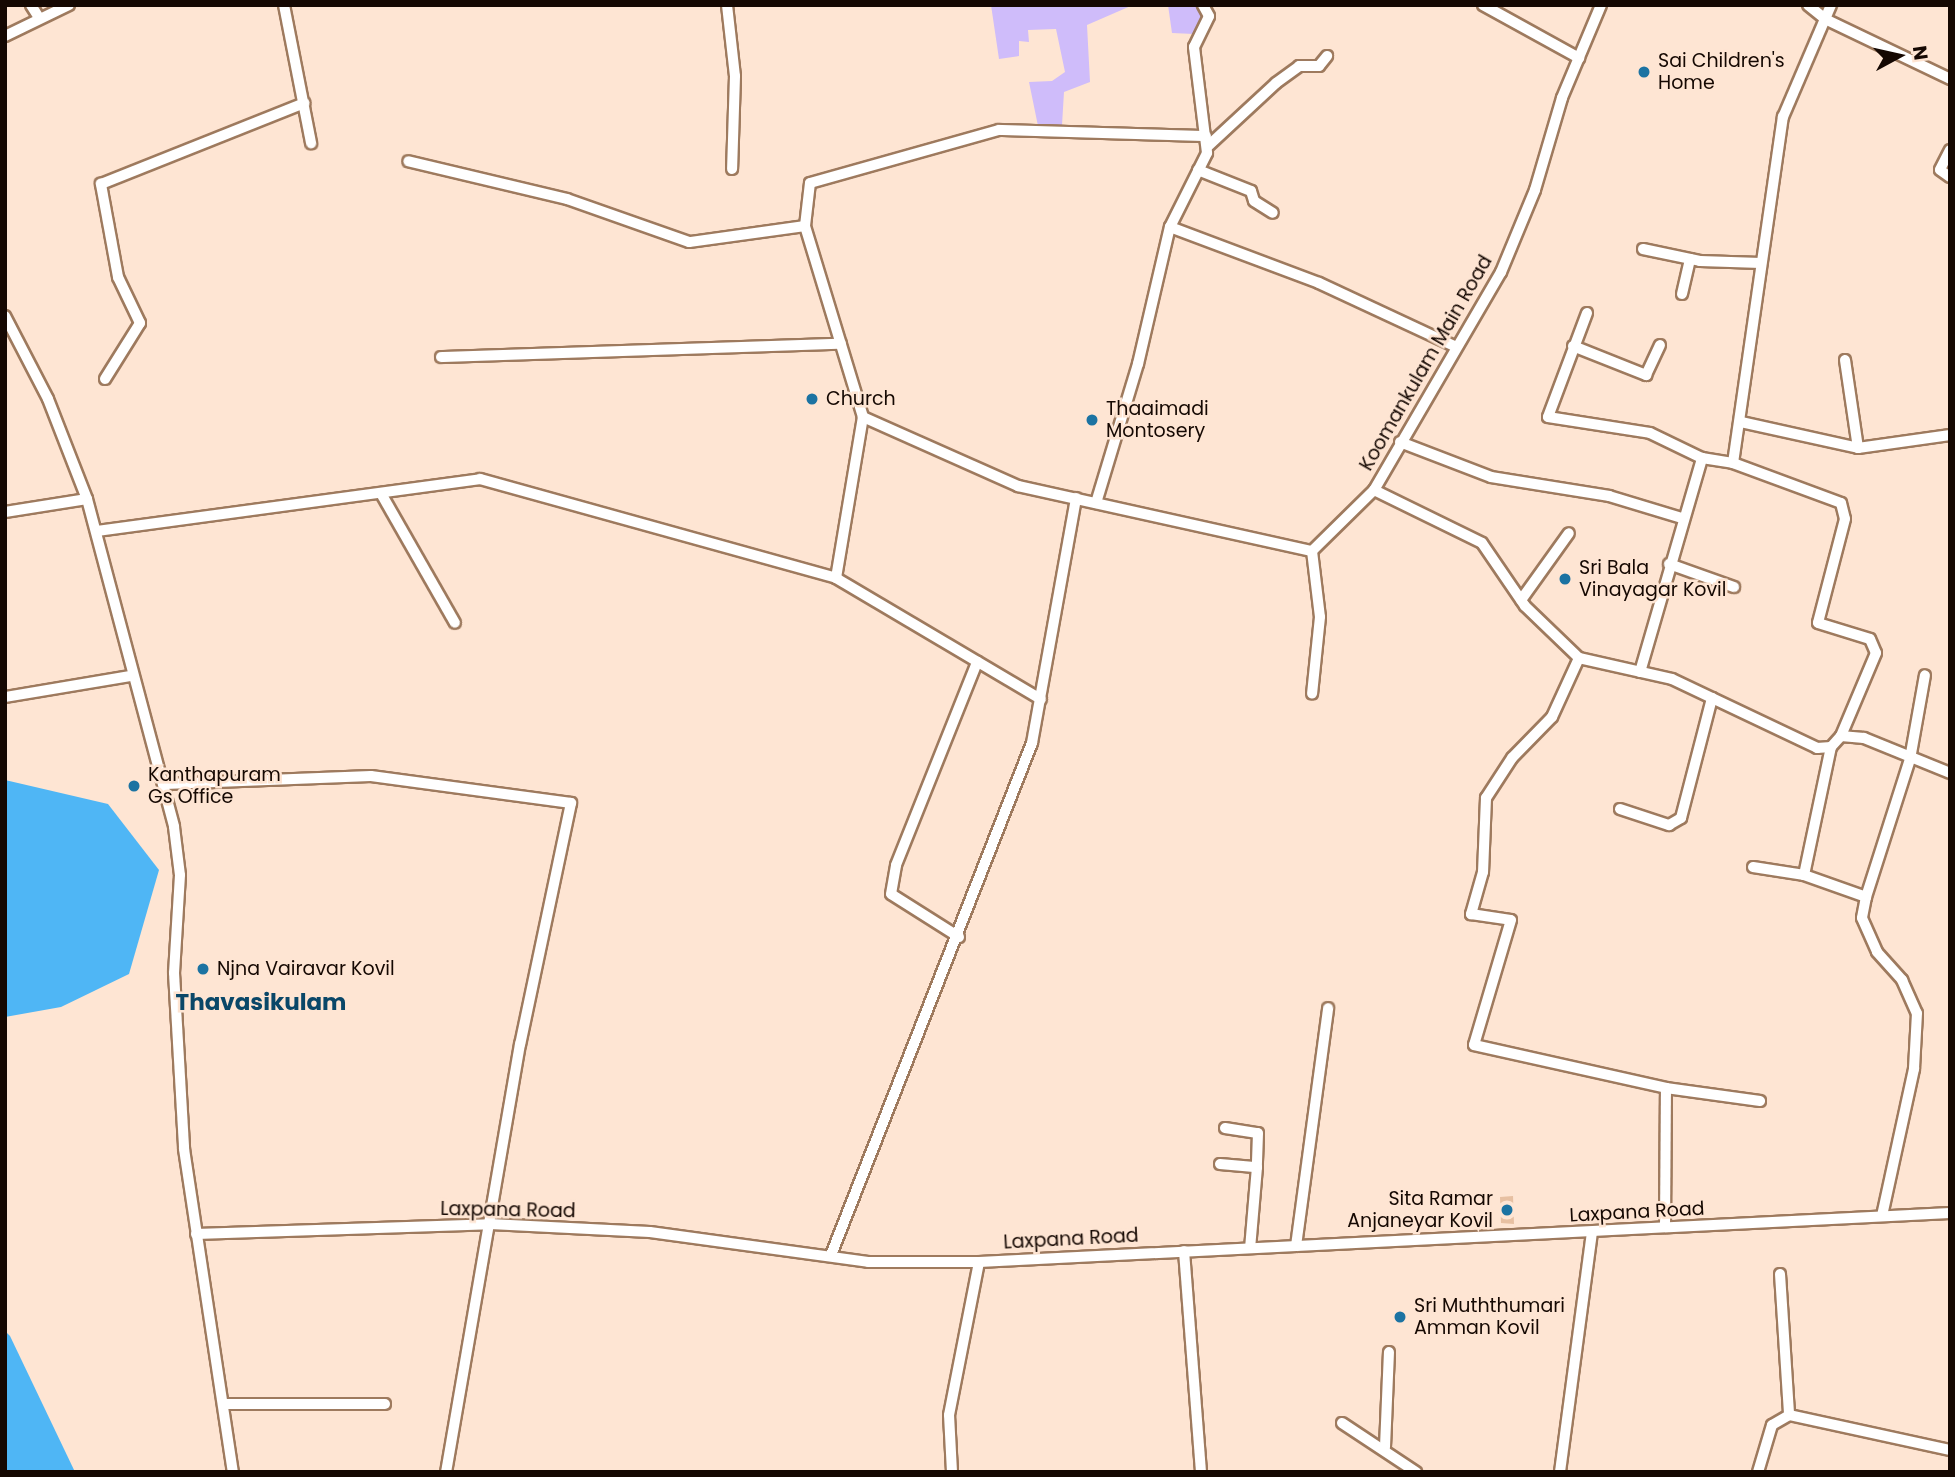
<!DOCTYPE html>
<style>
body{margin:0}
#map{position:relative;width:1955px;height:1477px;overflow:hidden;background:#fee5d3;font-family:Poppins,sans-serif}
div>[style]{position:absolute}
[style*='--x']{left:calc(var(--x)*1px);top:calc(var(--y)*1px);width:calc(var(--w)*1px);rotate:calc(var(--a)*1deg)}
.green>*{inset:0;background:#cfbcfa}
.water>*{inset:0;background:#4fb6f5}
.building>*{inset:0;background:#e7c0a2}
.roads{filter:drop-shadow(2px 0 #9e7a5e) drop-shadow(-2px 0 #9e7a5e) drop-shadow(0 2px #9e7a5e) drop-shadow(0 -2px #9e7a5e)}
.minor>*{height:10px;margin:-5px;padding:0 5px;transform-origin:5px;border-radius:5px;background:#fff}
.dots>*{width:19px;height:19px;translate:-50% -50%;box-sizing:border-box;border:4px solid #fee5d3;border-radius:50%}
span{translate:-50% -50%;white-space:nowrap;text-align:center;line-height:1.15;-webkit-text-stroke:5px #fee5d3;paint-order:stroke}
.poi-label{font-size:19px;color:#150802}
.left{translate:0 -50%;text-align:left}
.right{translate:-100% -50%;text-align:right}
.street-label{font-size:19px;color:#150802}
.quarter-label{font-size:23px;color:#0a4768;font-weight:700}
.frame{position:absolute;inset:0;border:7px solid #150802;pointer-events:none}
.north{position:absolute;left:1864px;top:21px;width:70px;height:70px;-webkit-text-stroke:5px #fee5d3;paint-order:stroke;rotate:82deg;font-size:19px;font-weight:700;line-height:28px;text-align:center;color:#150802}
.north::after{content:'';display:block;margin:auto;width:24px;height:32px;background:#150802;clip-path:polygon(50% 0,100% 100%,50% 72%,0 100%)}
</style>
<div id="map">
<div class="green">
<div style="clip-path:polygon(991px 5px,1133px 5px,1087px 25px,1090px 82px,1064px 92px,1062px 125px,1038px 126px,1029px 82px,1052px 81px,1065px 72px,1056px 29px,1028px 30px,1029px 42px,1019px 41px,1019px 56px,999px 59px)"></div>
<div style="clip-path:polygon(1168px 5px,1198px 5px,1204px 16px,1194px 34px,1172px 33px)"></div>
</div>
<div class="water">
<div style="clip-path:polygon(5px 780px,108px 804px,159px 870px,129px 974px,61px 1007px,5px 1017px)"></div>
<div style="clip-path:polygon(5px 1331px,10px 1336px,75px 1472px,5px 1472px)"></div>
</div>
<div class="building">
<div style="clip-path:polygon(1513px 1196px,1514px 1224px,1501px 1223px,1500px 1197px)"></div>
</div>
<div class="roads">
<div class="minor">
<div style="--x:31;--y:5;--w:15;--a:58"></div>
<div style="--x:284;--y:5;--w:141;--a:78.9"></div>
<div style="--x:727;--y:5;--w:71;--a:83.6"></div>
<div style="--x:735;--y:76;--w:93;--a:91.8"></div>
<div style="--x:1483;--y:5;--w:110;--a:28.9"></div>
<div style="--x:1601;--y:5;--w:101;--a:112.8"></div>
<div style="--x:1562;--y:98;--w:96;--a:106.4"></div>
<div style="--x:1535;--y:190;--w:89;--a:112.5"></div>
<div style="--x:1501;--y:272;--w:252;--a:120.2"></div>
<div style="--x:1374;--y:490;--w:120;--a:26.1"></div>
<div style="--x:1482;--y:543;--w:76;--a:55.7"></div>
<div style="--x:1525;--y:606;--w:75;--a:43.9"></div>
<div style="--x:1579;--y:658;--w:65;--a:114.6"></div>
<div style="--x:1552;--y:717;--w:57;--a:134.3"></div>
<div style="--x:1512;--y:758;--w:48;--a:123"></div>
<div style="--x:1486;--y:798;--w:74;--a:92.3"></div>
<div style="--x:1483;--y:872;--w:44;--a:105.9"></div>
<div style="--x:1471;--y:914;--w:40;--a:8.5"></div>
<div style="--x:1511;--y:920;--w:130;--a:106.5"></div>
<div style="--x:1474;--y:1045;--w:197;--a:12.6"></div>
<div style="--x:1666;--y:1088;--w:95;--a:7.9"></div>
<div style="--x:1808;--y:5;--w:22;--a:39"></div>
<div style="--x:1825;--y:19;--w:139;--a:25.6"></div>
<div style="--x:5;--y:36;--w:71;--a:-25.8"></div>
<div style="--x:1207;--y:147;--w:94;--a:-42.8"></div>
<div style="--x:1276;--y:83;--w:29;--a:-36"></div>
<div style="--x:1299;--y:66;--w:20;--a:0"></div>
<div style="--x:1319;--y:66;--w:13;--a:-51"></div>
<div style="--x:1950;--y:150;--w:22;--a:117"></div>
<div style="--x:1940;--y:170;--w:12;--a:35"></div>
<div style="--x:1198;--y:170;--w:57;--a:21.6"></div>
<div style="--x:1251;--y:191;--w:10;--a:73"></div>
<div style="--x:1254;--y:201;--w:22;--a:32"></div>
<div style="--x:805;--y:226;--w:43;--a:-83.4"></div>
<div style="--x:810;--y:183;--w:196;--a:-15.7"></div>
<div style="--x:999;--y:130;--w:207;--a:1.7"></div>
<div style="--x:1170;--y:227;--w:159;--a:20.6"></div>
<div style="--x:1319;--y:283;--w:149;--a:25"></div>
<div style="--x:1643;--y:249;--w:58;--a:11.9"></div>
<div style="--x:1700;--y:261;--w:61;--a:1.9"></div>
<div style="--x:1682;--y:294;--w:36;--a:-77"></div>
<div style="--x:1587;--y:313;--w:111;--a:110.6"></div>
<div style="--x:1548;--y:417;--w:103;--a:8.9"></div>
<div style="--x:1650;--y:433;--w:58;--a:25.7"></div>
<div style="--x:5;--y:316;--w:93;--a:62.6"></div>
<div style="--x:48;--y:399;--w:107;--a:68.7"></div>
<div style="--x:87;--y:499;--w:339;--a:75.1"></div>
<div style="--x:174;--y:827;--w:48;--a:82.9"></div>
<div style="--x:180;--y:875;--w:98;--a:93.5"></div>
<div style="--x:174;--y:973;--w:176;--a:86.7"></div>
<div style="--x:184;--y:1149;--w:327;--a:81.4"></div>
<div style="--x:1573;--y:346;--w:79;--a:21.7"></div>
<div style="--x:1646;--y:375;--w:33;--a:-65"></div>
<div style="--x:441;--y:357;--w:400;--a:-1.9"></div>
<div style="--x:1845;--y:360;--w:89;--a:81.6"></div>
<div style="--x:105;--y:379;--w:66;--a:-58"></div>
<div style="--x:140;--y:323;--w:51;--a:-115.6"></div>
<div style="--x:118;--y:277;--w:95;--a:-100.4"></div>
<div style="--x:101;--y:184;--w:219;--a:-21.7"></div>
<div style="--x:863;--y:417;--w:170;--a:24"></div>
<div style="--x:1018;--y:486;--w:301;--a:12.5"></div>
<div style="--x:1312;--y:551;--w:87;--a:-44.5"></div>
<div style="--x:1741;--y:422;--w:120;--a:12.5"></div>
<div style="--x:1858;--y:448;--w:93;--a:-8"></div>
<div style="--x:1400;--y:442;--w:97;--a:21"></div>
<div style="--x:1491;--y:477;--w:120;--a:9.1"></div>
<div style="--x:1609;--y:496;--w:76;--a:16.8"></div>
<div style="--x:1733;--y:463;--w:115;--a:20.3"></div>
<div style="--x:1841;--y:503;--w:16;--a:76"></div>
<div style="--x:1845;--y:519;--w:107;--a:104.6"></div>
<div style="--x:1818;--y:623;--w:54;--a:17.1"></div>
<div style="--x:1870;--y:639;--w:15;--a:67"></div>
<div style="--x:1876;--y:653;--w:90;--a:112.9"></div>
<div style="--x:382;--y:495;--w:147;--a:60.3"></div>
<div style="--x:1096;--y:503;--w:145;--a:-73.2"></div>
<div style="--x:1138;--y:364;--w:141;--a:-76.9"></div>
<div style="--x:1170;--y:227;--w:83;--a:-63.4"></div>
<div style="--x:1207;--y:153;--w:107;--a:-97"></div>
<div style="--x:1194;--y:47;--w:34;--a:-64"></div>
<div style="--x:1209;--y:16;--w:13;--a:-119"></div>
<div style="--x:5;--y:512;--w:83;--a:-9"></div>
<div style="--x:97;--y:531;--w:387;--a:-7.7"></div>
<div style="--x:480;--y:479;--w:370;--a:15.5"></div>
<div style="--x:836;--y:578;--w:163;--a:-80.5"></div>
<div style="--x:863;--y:417;--w:200;--a:-106.9"></div>
<div style="--x:805;--y:226;--w:117;--a:172.1"></div>
<div style="--x:689;--y:242;--w:129;--a:-160.6"></div>
<div style="--x:567;--y:199;--w:163;--a:-166.6"></div>
<div style="--x:1312;--y:551;--w:66;--a:83.1"></div>
<div style="--x:1320;--y:617;--w:77;--a:95.9"></div>
<div style="--x:1669;--y:564;--w:69;--a:19.5"></div>
<div style="--x:836;--y:578;--w:238;--a:30.6"></div>
<div style="--x:1521;--y:600;--w:82;--a:-54.4"></div>
<div style="--x:1579;--y:658;--w:95;--a:12.7"></div>
<div style="--x:1672;--y:679;--w:161;--a:25.4"></div>
<div style="--x:1817;--y:748;--w:14;--a:-4"></div>
<div style="--x:1831;--y:747;--w:15;--a:-48"></div>
<div style="--x:1841;--y:736;--w:23;--a:5"></div>
<div style="--x:1864;--y:738;--w:93;--a:22.1"></div>
<div style="--x:1640;--y:672;--w:223;--a:-73.8"></div>
<div style="--x:1702;--y:458;--w:31;--a:9"></div>
<div style="--x:1733;--y:463;--w:350;--a:-81.8"></div>
<div style="--x:1783;--y:117;--w:122;--a:-66.8"></div>
<div style="--x:5;--y:697;--w:128;--a:-9.5"></div>
<div style="--x:165;--y:784;--w:206;--a:-2.2"></div>
<div style="--x:371;--y:776;--w:202;--a:7.7"></div>
<div style="--x:571;--y:803;--w:246;--a:101.9"></div>
<div style="--x:520;--y:1044;--w:434;--a:99.8"></div>
<div style="--x:1620;--y:809;--w:52;--a:18.1"></div>
<div style="--x:1669;--y:825;--w:14;--a:-30"></div>
<div style="--x:1681;--y:818;--w:124;--a:-75.5"></div>
<div style="--x:1753;--y:867;--w:52;--a:8.9"></div>
<div style="--x:1804;--y:875;--w:66;--a:19.5"></div>
<div style="--x:1866;--y:897;--w:21;--a:101"></div>
<div style="--x:1862;--y:918;--w:37;--a:66"></div>
<div style="--x:1877;--y:952;--w:38;--a:48"></div>
<div style="--x:1902;--y:980;--w:36;--a:66"></div>
<div style="--x:1917;--y:1013;--w:56;--a:93.1"></div>
<div style="--x:1914;--y:1069;--w:150;--a:102.3"></div>
<div style="--x:1804;--y:875;--w:131;--a:-78.1"></div>
<div style="--x:1866;--y:897;--w:145;--a:-72.3"></div>
<div style="--x:1910;--y:759;--w:85;--a:-79.9"></div>
<div style="--x:959;--y:937;--w:80;--a:-147.7"></div>
<div style="--x:891;--y:894;--w:29;--a:-80"></div>
<div style="--x:896;--y:865;--w:219;--a:-68.2"></div>
<div style="--x:1225;--y:1128;--w:33;--a:9"></div>
<div style="--x:1258;--y:1133;--w:34;--a:92"></div>
<div style="--x:1220;--y:1164;--w:37;--a:5"></div>
<div style="--x:1257;--y:1167;--w:81;--a:94.9"></div>
<div style="--x:1665;--y:1227;--w:139;--a:-89.6"></div>
<div style="--x:196;--y:1234;--w:294;--a:-1.9"></div>
<div style="--x:490;--y:1224;--w:160;--a:2.9"></div>
<div style="--x:650;--y:1232;--w:220;--a:7.8"></div>
<div style="--x:868;--y:1262;--w:111;--a:0"></div>
<div style="--x:979;--y:1262;--w:972;--a:-2.89"></div>
<div style="--x:1296;--y:1246;--w:240;--a:-82.3"></div>
<div style="--x:1184;--y:1251;--w:222;--a:85.6"></div>
<div style="--x:831;--y:1255;--w:550;--a:-68.57"></div>
<div style="--x:1032;--y:743;--w:249;--a:-79.8"></div>
<div style="--x:1780;--y:1274;--w:141;--a:86.3"></div>
<div style="--x:223;--y:1404;--w:162;--a:0"></div>
<div style="--x:1342;--y:1423;--w:89;--a:33.5"></div>
<div style="--x:1385;--y:1447;--w:95;--a:-87.6"></div>
<div style="--x:952;--y:1472;--w:57;--a:-93"></div>
<div style="--x:949;--y:1415;--w:156;--a:-78.9"></div>
<div style="--x:1560;--y:1472;--w:242;--a:-82.4"></div>
<div style="--x:1758;--y:1472;--w:49;--a:-73.4"></div>
<div style="--x:1772;--y:1425;--w:20;--a:-30"></div>
<div style="--x:1789;--y:1415;--w:165;--a:12.3"></div>
</div>
</div>
<div class="dots">
<div style="left:1644px;top:72px;background:#1c73a2"></div>
<div style="left:812px;top:399px;background:#1c73a2"></div>
<div style="left:1092px;top:420px;background:#1c73a2"></div>
<div style="left:1565px;top:579px;background:#1c73a2"></div>
<div style="left:134px;top:786px;background:#1c73a2"></div>
<div style="left:203px;top:969px;background:#1c73a2"></div>
<div style="left:1507px;top:1210px;background:#1c73a2"></div>
<div style="left:1400px;top:1317px;background:#1c73a2"></div>
</div>
<div class="poi-label">
<span class="left" style="left:1658px;top:72px">Sai Children's<br>Home</span>
<span class="left" style="left:826px;top:399px">Church</span>
<span class="left" style="left:1106px;top:420px">Thaaimadi<br>Montosery</span>
<span class="left" style="left:1579px;top:579px">Sri Bala<br>Vinayagar Kovil</span>
<span class="left" style="left:148px;top:786px">Kanthapuram<br>Gs Office</span>
<span class="left" style="left:217px;top:969px">Njna Vairavar Kovil</span>
<span class="right" style="left:1493px;top:1210px">Sita Ramar<br>Anjaneyar Kovil</span>
<span class="left" style="left:1414px;top:1317px">Sri Muththumari<br>Amman Kovil</span>
</div>
<div class="street-label">
<span style="left:1426px;top:363px;rotate:-60deg">Koomankulam Main Road</span>
<span style="left:508px;top:1210px;rotate:1deg">Laxpana Road</span>
<span style="left:1637px;top:1212px;rotate:-3deg">Laxpana Road</span>
<span style="left:1071px;top:1239px;rotate:-3deg">Laxpana Road</span>
</div>
<div class="quarter-label">
<span style="left:261px;top:1002px">Thavasikulam</span>
</div>
<div class="frame"></div>
<div class="north">N</div>
</div>
